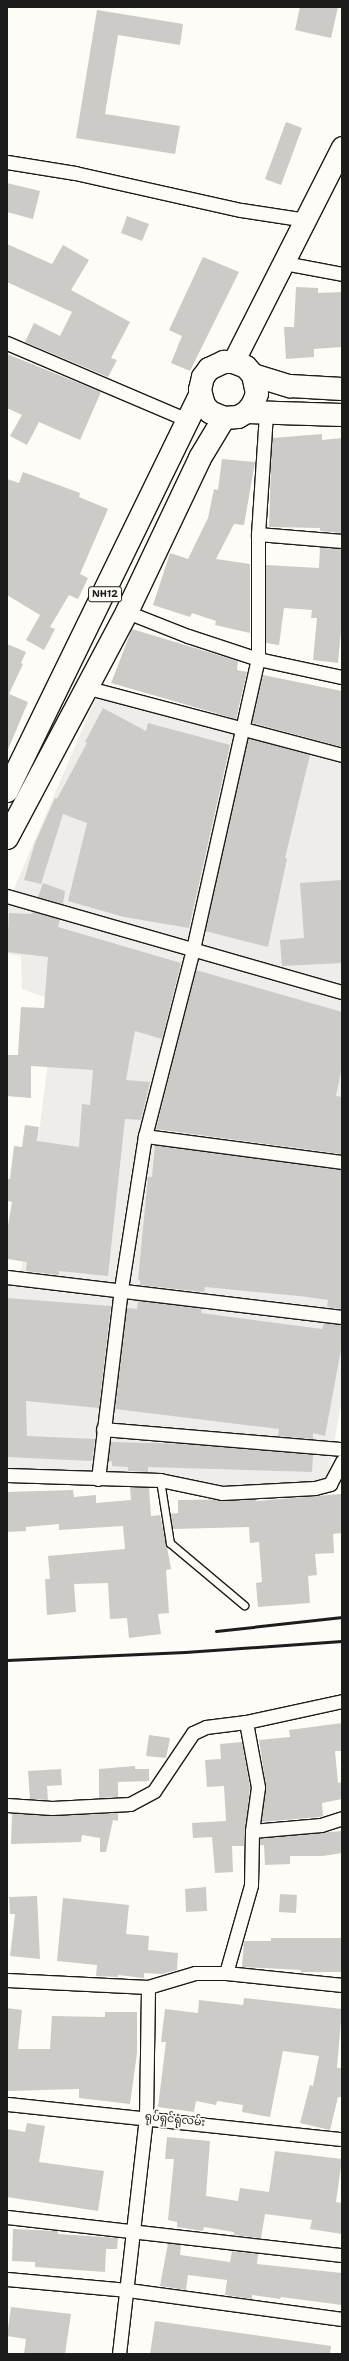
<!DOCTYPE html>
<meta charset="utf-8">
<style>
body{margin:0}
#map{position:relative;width:349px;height:2361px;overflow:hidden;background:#fdfcf7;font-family:"Shantell Sans","Noto Sans Myanmar",sans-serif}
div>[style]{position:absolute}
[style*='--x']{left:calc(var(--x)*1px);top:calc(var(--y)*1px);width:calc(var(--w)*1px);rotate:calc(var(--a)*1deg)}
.built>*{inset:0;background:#eeede9}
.building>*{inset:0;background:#cccbc8}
.roads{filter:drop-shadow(1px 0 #1c1c1c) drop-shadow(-1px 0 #1c1c1c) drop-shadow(0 1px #1c1c1c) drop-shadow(0 -1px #1c1c1c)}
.lane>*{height:7px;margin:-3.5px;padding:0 3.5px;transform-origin:3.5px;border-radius:3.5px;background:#fdfcf7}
.street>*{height:13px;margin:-6.5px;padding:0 6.5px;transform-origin:6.5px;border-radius:6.5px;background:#fdfcf7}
.primary>*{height:21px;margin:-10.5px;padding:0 10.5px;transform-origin:10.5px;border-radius:10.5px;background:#fdfcf7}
.highway>*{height:22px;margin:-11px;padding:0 11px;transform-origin:11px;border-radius:11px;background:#fdfcf7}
.rail>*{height:3px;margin:-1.5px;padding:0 1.5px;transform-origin:1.5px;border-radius:1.5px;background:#1c1c1c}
span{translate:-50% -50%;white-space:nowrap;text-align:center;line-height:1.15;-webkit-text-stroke:3.5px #fdfcf7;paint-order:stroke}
.shield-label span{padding:1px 3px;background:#fdfcf7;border:1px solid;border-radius:3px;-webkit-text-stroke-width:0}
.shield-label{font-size:10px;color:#1c1c1c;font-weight:700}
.street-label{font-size:11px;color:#1c1c1c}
.frame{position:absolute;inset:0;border:8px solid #1c1c1c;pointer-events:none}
</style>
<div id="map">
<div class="built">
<div style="clip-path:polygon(101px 686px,342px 752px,342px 1399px,325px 1493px,267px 1496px,7px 1476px,7px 1271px,21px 1272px,56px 1001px,22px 989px,21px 956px,7px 954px,7px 905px)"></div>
</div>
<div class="building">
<div style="clip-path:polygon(300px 7px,338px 7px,331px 38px,295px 30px)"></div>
<div style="clip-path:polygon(97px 10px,183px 24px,180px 45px,118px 35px,105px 114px,180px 126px,175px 154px,76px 138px)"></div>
<div style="clip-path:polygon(286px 122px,302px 128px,281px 185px,265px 179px)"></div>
<div style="clip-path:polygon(7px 183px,40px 191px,33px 219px,7px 212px)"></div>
<div style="clip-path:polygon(127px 216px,149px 224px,142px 241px,121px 233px)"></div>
<div style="clip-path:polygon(7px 244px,52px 264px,63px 245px,89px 260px,71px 290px,130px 322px,111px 358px,117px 360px,108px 377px,25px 342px,34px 323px,60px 336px,72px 312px,7px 282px)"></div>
<div style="clip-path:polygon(203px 257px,239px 272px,190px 371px,171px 363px,182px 336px,169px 330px)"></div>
<div style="clip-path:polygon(296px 287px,318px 288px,318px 293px,342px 292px,342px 347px,314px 349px,314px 357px,286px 359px,284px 327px,294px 327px)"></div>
<div style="clip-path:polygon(7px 354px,101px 392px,80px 440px,39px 422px,27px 445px,10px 436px,22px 415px,7px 408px)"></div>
<div style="clip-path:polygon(322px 434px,322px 440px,342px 438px,342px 533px,320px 531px,320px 528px,269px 527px,272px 438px)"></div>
<div style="clip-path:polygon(222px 459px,255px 462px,244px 525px,234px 524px,216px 559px,250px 564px,250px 633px,215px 625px,216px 621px,192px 613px,190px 617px,153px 605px,170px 553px,188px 559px,208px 518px,214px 489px,218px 490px)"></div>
<div style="clip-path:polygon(23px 472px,80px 493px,79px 497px,108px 509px,80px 574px,88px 578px,78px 599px,69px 595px,50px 627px,55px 629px,44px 650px,26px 640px,40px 615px,7px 595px,7px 479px,19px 483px)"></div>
<div style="clip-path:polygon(320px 547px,342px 549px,342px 620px,338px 663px,313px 660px,317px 618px,311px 618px,312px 610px,284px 608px,279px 645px,266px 643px,266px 565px,319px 568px)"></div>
<div style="clip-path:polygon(132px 629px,238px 661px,237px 670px,247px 672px,236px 719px,111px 683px)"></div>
<div style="clip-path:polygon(7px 644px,26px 652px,21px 663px,23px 664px,9px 694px,28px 702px,7px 752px)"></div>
<div style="clip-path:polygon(263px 675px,342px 691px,342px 747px,252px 723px)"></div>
<div style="clip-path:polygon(103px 708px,146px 731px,148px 723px,230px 745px,189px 928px,124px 917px,68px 901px,87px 823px,63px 814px,41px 884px,24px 880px,35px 843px,55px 798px,57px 799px,87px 743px,85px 742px)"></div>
<div style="clip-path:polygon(248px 738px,310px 755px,285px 858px,287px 859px,268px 947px,205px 931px)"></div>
<div style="clip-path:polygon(342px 880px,342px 963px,282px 966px,280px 940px,304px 938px,300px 883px)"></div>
<div style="clip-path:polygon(43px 883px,65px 891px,63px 904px,38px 897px)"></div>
<div style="clip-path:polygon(33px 912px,60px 919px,58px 927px,181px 963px,162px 1039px,135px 1031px,126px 1080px,150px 1082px,141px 1120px,125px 1119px,108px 1276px,59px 1271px,59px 1275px,26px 1271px,27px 1262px,7px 1259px,7px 1231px,12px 1202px,7px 1201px,7px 1179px,10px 1179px,14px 1146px,22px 1147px,25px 1125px,39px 1127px,37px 1141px,79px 1147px,82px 1104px,90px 1105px,93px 1070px,31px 1066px,31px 1098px,7px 1096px,7px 1055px,18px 1055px,21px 1007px,44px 1008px,48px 957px,7px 952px,9px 913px,31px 914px)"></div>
<div style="clip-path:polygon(196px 970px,342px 1012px,342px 1066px,336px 1096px,342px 1097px,342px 1154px,156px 1129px)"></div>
<div style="clip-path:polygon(155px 1145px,342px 1170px,342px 1309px,327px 1307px,328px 1300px,299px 1296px,205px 1287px,204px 1292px,140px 1285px,140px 1280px,138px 1280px,148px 1177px,152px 1177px)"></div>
<div style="clip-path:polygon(7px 1298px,111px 1306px,99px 1408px,26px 1401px,27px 1436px,95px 1439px,92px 1461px,7px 1457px)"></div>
<div style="clip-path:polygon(138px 1301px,202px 1308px,201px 1313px,322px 1329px,324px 1323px,342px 1325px,342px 1344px,325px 1436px,313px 1433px,313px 1439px,278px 1436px,279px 1429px,115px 1409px,127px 1308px,137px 1309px)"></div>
<div style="clip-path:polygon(111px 1442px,187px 1444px,313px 1455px,312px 1472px,148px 1467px,148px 1472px,128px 1471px,128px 1467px,112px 1466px,112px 1461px,108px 1461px)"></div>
<div style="clip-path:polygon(130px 1487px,149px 1488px,151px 1516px,160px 1515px,167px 1547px,171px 1569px,166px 1570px,169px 1613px,158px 1614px,161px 1634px,129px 1638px,127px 1618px,110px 1619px,108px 1583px,74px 1584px,76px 1612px,47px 1615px,45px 1579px,50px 1579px,48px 1556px,125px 1549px,123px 1526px,59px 1530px,59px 1524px,26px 1527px,26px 1531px,8px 1532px,7px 1492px,73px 1490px,74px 1497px,96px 1495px,96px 1503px,131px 1500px)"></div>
<div style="clip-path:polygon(341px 1494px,342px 1533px,333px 1534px,334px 1553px,315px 1554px,317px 1575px,308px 1576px,310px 1603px,258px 1607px,256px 1583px,262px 1582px,259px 1542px,250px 1543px,249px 1527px,173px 1529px,170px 1514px,178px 1513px,178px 1500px,256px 1499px,256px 1501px)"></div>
<div style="clip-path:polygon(342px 1723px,342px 1751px,335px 1751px,338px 1783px,342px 1782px,342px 1799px,322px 1803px,323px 1816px,319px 1817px,261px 1822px,266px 1786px,259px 1740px,290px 1737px,289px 1730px)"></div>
<div style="clip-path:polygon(149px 1735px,170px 1738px,166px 1758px,146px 1756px)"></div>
<div style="clip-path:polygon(242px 1742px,250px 1787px,244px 1846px,232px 1846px,233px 1872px,215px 1873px,212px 1837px,193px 1838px,192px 1823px,226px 1821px,224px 1786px,207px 1787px,205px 1760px,221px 1759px,220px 1744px)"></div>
<div style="clip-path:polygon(135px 1766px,135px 1769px,149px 1769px,149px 1781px,118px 1782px,118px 1797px,99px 1798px,99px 1769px)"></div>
<div style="clip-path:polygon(61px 1769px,62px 1785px,47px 1786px,48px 1800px,30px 1799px,28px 1771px)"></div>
<div style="clip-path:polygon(12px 1813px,52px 1816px,118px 1813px,118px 1821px,113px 1820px,106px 1852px,100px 1852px,100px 1838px,82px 1835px,81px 1842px,11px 1844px)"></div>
<div style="clip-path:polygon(342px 1831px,342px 1853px,323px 1856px,290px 1856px,290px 1864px,265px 1865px,264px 1845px,260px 1845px,260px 1838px)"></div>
<div style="clip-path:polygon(206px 1887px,207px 1911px,186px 1912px,185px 1889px)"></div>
<div style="clip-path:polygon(280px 1894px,297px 1895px,296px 1913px,279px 1912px)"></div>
<div style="clip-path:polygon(37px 1896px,40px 1959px,10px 1956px,15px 1914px,10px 1914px,9px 1897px)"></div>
<div style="clip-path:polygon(63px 1898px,129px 1905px,126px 1934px,149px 1936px,148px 1950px,178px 1953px,177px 1970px,162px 1974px,144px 1973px,144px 1978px,118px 1975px,118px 1977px,96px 1976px,97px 1965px,57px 1961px)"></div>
<div style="clip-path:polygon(271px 1938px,342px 1938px,342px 1972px,301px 1972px,301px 1970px,242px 1967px,244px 1941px,271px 1941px)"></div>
<div style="clip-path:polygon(244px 1998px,342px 2009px,337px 2068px,342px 2068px,342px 2097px,338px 2097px,330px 2130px,300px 2123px,310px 2085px,313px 2086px,319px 2056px,283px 2051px,270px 2117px,242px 2112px,243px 2105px,217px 2101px,216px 2105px,196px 2101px,194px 2112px,158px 2107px,166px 2042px,161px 2042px,165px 2009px,198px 2013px,199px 2000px,243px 2005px)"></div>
<div style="clip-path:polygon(7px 2008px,22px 2010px,18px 2049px,50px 2049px,52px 2016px,105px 2017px,105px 2012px,137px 2012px,137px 2053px,130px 2104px,79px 2098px,79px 2089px,7px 2091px)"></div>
<div style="clip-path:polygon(27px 2123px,45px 2126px,39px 2162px,104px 2171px,98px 2211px,7px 2197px,7px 2129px,25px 2132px)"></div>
<div style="clip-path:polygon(167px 2137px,210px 2141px,206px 2196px,238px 2201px,240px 2188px,269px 2192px,275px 2151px,342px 2159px,336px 2202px,342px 2203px,342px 2234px,310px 2229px,312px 2220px,265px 2214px,261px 2238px,234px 2235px,234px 2232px,204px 2227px,203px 2231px,177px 2227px,177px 2222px,168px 2220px,174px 2159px,165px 2159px)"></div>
<div style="clip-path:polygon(13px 2229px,58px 2231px,58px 2234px,118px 2238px,117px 2249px,106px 2249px,105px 2272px,35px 2267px,35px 2262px,12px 2261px)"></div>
<div style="clip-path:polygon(168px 2243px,181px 2245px,180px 2255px,230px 2262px,232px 2251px,258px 2254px,257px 2264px,342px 2273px,342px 2305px,281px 2297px,280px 2299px,252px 2295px,252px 2299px,225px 2295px,227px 2280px,188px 2275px,186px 2290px,160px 2286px)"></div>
<div style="clip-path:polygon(11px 2307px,71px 2314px,65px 2354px,24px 2354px,26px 2339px,7px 2336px)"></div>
<div style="clip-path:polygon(155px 2321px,331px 2346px,330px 2354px,150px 2354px)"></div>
</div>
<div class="roads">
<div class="lane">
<div style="--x:160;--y:1480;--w:64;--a:81"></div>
<div style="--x:170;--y:1543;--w:97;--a:40"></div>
</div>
<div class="street">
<div style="--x:7;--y:162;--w:69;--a:9.2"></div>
<div style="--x:75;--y:173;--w:170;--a:12.6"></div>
<div style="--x:241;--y:210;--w:66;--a:8.7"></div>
<div style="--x:284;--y:263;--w:59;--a:10.7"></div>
<div style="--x:7;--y:343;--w:199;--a:23.1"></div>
<div style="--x:258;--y:534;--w:84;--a:4.8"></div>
<div style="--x:127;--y:612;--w:66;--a:21.5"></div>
<div style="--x:188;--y:636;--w:74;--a:18.2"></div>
<div style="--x:258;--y:659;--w:86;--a:12.1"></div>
<div style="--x:85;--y:687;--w:266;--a:14.8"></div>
<div style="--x:7;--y:896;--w:348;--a:16"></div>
<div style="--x:145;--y:1136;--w:199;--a:7.5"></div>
<div style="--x:7;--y:1277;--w:337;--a:6.8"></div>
<div style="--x:103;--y:1429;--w:240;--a:4.8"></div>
<div style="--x:7;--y:1475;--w:153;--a:1.9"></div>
<div style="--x:160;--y:1480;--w:63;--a:11.8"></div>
<div style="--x:222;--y:1493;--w:93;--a:-3.1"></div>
<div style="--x:315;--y:1488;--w:16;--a:-15"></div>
<div style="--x:330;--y:1484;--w:26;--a:-62"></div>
<div style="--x:98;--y:1479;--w:191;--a:-83.1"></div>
<div style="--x:121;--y:1289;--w:155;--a:-81.1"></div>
<div style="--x:145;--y:1136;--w:193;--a:-75.6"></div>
<div style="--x:193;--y:949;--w:297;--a:-77.4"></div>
<div style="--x:258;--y:659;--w:125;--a:-90"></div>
<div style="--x:258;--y:534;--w:120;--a:-86.2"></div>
<div style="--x:7;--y:1805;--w:45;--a:3.8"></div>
<div style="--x:52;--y:1808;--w:78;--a:-2.9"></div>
<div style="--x:130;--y:1804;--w:27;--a:-28"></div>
<div style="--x:154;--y:1791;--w:70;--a:-56.1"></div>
<div style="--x:193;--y:1733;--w:14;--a:-25"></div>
<div style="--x:206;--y:1727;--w:40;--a:-7.1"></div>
<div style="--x:246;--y:1722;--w:98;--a:-12.3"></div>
<div style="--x:252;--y:1831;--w:69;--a:-5"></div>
<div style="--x:321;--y:1825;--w:22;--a:-18"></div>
<div style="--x:226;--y:1973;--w:91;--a:-74.1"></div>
<div style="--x:251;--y:1885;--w:54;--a:-88.9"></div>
<div style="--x:252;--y:1831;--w:44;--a:-82.2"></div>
<div style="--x:258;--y:1787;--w:66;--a:-100.5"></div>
<div style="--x:7;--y:1980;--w:141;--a:2.8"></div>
<div style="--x:148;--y:1987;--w:49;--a:-16.6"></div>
<div style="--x:195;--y:1973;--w:31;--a:0"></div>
<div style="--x:226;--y:1973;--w:117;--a:5.9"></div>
<div style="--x:7;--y:2104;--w:337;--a:6"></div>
<div style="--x:7;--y:2217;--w:337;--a:6.5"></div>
<div style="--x:7;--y:2279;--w:121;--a:5.2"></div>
<div style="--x:128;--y:2290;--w:216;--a:7.7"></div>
<div style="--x:119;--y:2354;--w:239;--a:-83.5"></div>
<div style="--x:146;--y:2117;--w:130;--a:-89.1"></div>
</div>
<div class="primary">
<div style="--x:233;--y:362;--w:241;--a:-63.1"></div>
</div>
<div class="highway">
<div style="--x:253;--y:375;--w:19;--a:78"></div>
<div style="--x:257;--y:394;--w:11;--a:112"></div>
<div style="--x:253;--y:404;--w:10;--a:127"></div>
<div style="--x:247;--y:412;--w:10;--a:151"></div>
<div style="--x:238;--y:417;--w:14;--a:176"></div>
<div style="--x:224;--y:418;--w:15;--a:-157"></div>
<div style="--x:210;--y:412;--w:9;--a:-131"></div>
<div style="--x:204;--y:405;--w:16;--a:-105"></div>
<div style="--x:200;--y:390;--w:13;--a:-77"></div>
<div style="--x:203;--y:377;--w:10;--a:-53"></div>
<div style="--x:209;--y:369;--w:17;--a:-25"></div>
<div style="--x:224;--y:362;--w:9;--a:0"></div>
<div style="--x:233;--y:362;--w:14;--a:21"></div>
<div style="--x:246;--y:367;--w:11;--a:49"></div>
<div style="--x:253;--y:375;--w:39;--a:17"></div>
<div style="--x:290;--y:386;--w:52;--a:3.3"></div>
<div style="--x:247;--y:412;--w:95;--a:1.8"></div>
<div style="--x:7;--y:791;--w:441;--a:-64"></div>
<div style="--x:7;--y:838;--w:256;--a:-62"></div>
<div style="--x:127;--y:612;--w:170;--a:-64.6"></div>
<div style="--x:200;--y:458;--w:47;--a:-59"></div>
</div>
</div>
<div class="rail">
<div style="--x:216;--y:1631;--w:127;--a:-6.3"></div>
<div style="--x:7;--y:1660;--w:178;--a:-2.6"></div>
<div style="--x:185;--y:1652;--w:157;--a:-4"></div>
</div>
<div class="shield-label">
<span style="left:105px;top:594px">NH12</span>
</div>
<div class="street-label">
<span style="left:175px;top:2120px;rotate:6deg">ရုပ်ရှင်ရုံလမ်း</span>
</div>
<div class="frame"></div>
</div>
